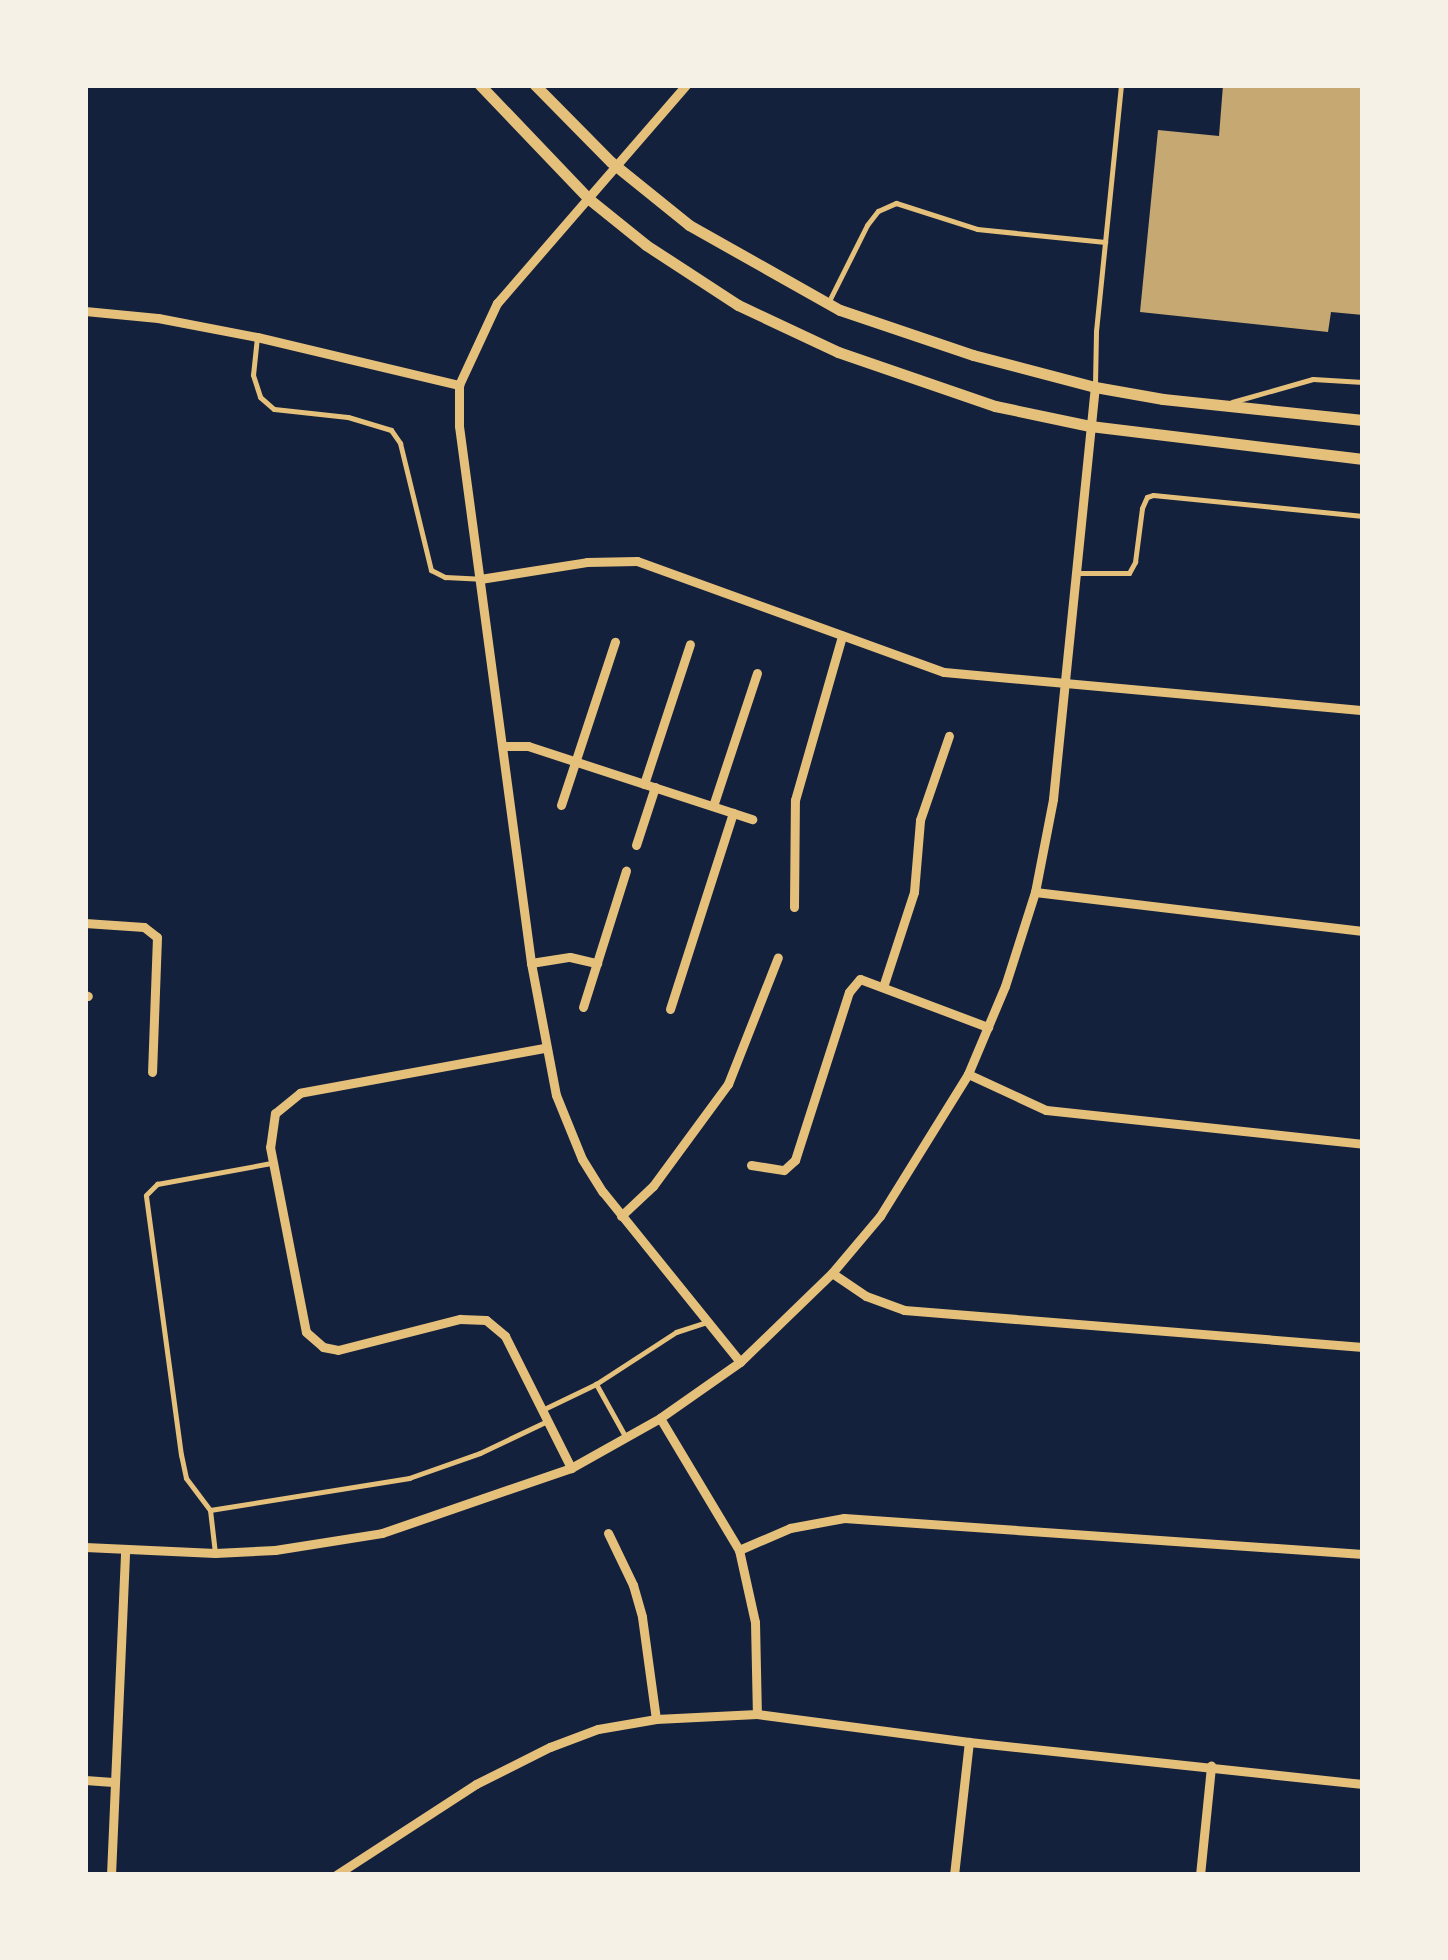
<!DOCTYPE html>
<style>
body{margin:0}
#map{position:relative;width:1448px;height:1960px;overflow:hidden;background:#14213d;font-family:Overpass,sans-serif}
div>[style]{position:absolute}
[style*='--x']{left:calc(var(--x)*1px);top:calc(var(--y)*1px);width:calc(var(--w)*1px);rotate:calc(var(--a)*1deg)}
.building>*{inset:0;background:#c6a872}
.service>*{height:5px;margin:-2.5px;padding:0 2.5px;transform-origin:2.5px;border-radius:2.5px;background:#e5c07b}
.minor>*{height:9px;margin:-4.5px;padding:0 4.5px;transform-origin:4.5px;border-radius:4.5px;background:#e5c07b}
.tertiary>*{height:11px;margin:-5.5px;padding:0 5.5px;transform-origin:5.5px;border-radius:5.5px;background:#e5c07b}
span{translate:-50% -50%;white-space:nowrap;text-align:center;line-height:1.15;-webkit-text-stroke:8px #f6f1e7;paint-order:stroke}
.frame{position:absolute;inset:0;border:88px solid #f6f1e7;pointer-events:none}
</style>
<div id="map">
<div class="building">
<div style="clip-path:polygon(1223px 85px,1363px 85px,1363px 315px,1331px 312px,1328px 332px,1140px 312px,1158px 130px,1219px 136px)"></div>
</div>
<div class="service">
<div style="--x:829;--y:301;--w:85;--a:-63.4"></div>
<div style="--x:867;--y:225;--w:18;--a:-52"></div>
<div style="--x:878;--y:211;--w:20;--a:-24"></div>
<div style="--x:896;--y:203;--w:85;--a:17.8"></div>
<div style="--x:977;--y:229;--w:129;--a:5.8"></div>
<div style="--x:257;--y:337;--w:38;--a:96"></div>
<div style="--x:253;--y:375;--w:23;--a:72"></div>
<div style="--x:260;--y:397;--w:18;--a:41"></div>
<div style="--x:274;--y:409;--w:74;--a:6.2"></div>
<div style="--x:348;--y:417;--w:45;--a:16.8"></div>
<div style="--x:391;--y:430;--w:16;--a:55"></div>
<div style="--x:400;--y:443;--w:131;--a:76.3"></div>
<div style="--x:431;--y:570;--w:16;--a:27"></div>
<div style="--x:445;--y:577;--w:35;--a:3"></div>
<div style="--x:1095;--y:384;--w:53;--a:-88.9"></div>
<div style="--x:1096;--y:331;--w:247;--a:-84.2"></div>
<div style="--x:1232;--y:402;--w:84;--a:-15.9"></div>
<div style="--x:1313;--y:379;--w:50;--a:3.4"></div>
<div style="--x:1075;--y:573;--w:54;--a:0"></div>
<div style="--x:1129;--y:573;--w:13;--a:-61"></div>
<div style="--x:1135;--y:562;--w:54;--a:-82.6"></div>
<div style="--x:1142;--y:508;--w:12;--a:-66"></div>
<div style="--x:1147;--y:497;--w:6;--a:-18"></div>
<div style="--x:1153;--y:495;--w:211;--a:5.7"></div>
<div style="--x:542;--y:1410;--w:60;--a:-25.7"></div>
<div style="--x:625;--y:1436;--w:60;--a:-119.1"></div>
<div style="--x:596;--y:1384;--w:95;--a:-33"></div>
<div style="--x:676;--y:1332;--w:32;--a:-18"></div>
<div style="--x:210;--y:1510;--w:202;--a:-9.1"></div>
<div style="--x:409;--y:1478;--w:75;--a:-19.4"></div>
<div style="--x:480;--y:1453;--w:74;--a:-25.5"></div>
<div style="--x:215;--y:1553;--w:43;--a:-96.6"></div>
<div style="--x:210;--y:1510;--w:40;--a:-127"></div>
<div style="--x:186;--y:1478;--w:24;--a:-102"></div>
<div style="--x:181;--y:1455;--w:262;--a:-97.7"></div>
<div style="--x:146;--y:1195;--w:16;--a:-45"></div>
<div style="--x:157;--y:1184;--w:116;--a:-10.4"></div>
</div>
<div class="minor">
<div style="--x:686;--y:85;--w:289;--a:130.9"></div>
<div style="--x:497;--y:303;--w:90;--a:114.9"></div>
<div style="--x:459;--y:385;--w:41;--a:90"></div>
<div style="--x:459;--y:426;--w:542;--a:82.36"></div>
<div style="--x:531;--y:963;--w:134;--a:79.3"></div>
<div style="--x:556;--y:1095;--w:69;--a:67.9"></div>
<div style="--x:582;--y:1159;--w:39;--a:58"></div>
<div style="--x:603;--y:1192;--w:218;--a:51.1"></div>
<div style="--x:85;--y:311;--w:73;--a:5.5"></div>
<div style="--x:158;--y:318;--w:101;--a:10.9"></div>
<div style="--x:257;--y:337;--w:208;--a:13.4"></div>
<div style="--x:480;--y:579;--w:108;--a:-9"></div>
<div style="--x:587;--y:562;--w:50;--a:-1.1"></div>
<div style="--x:637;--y:561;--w:326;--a:19.9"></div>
<div style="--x:944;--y:672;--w:421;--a:5.2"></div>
<div style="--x:502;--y:746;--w:26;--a:0"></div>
<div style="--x:528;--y:746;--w:236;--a:18.1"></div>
<div style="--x:644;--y:784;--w:147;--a:-71.8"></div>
<div style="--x:561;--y:805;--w:172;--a:-71.7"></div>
<div style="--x:713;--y:806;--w:140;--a:-71.7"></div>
<div style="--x:636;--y:845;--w:61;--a:-71.9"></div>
<div style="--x:1035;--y:892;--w:330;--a:6.8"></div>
<div style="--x:794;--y:907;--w:107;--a:-89.5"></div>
<div style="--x:795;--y:800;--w:171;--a:-74"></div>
<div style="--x:85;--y:923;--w:59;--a:3.9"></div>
<div style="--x:144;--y:927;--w:16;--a:38"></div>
<div style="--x:157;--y:937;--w:135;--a:92.1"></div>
<div style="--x:531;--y:963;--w:39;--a:-9"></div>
<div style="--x:570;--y:957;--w:28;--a:13"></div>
<div style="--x:883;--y:987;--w:100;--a:-71.9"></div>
<div style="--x:914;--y:892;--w:72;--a:-85.2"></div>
<div style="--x:920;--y:820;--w:89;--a:-71"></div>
<div style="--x:85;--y:995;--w:3;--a:18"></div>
<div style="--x:583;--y:1007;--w:143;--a:-72.5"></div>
<div style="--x:670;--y:1009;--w:206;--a:-72.2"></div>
<div style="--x:544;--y:1048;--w:248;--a:169.6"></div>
<div style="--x:300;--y:1093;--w:32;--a:141"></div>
<div style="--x:275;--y:1113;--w:34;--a:98"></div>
<div style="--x:270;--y:1147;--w:188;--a:79"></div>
<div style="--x:306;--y:1332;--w:23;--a:41"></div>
<div style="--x:323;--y:1347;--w:15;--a:11"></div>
<div style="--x:338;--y:1350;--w:126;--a:-14.3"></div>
<div style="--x:460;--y:1319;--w:26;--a:2"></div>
<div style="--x:486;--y:1320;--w:25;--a:40"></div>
<div style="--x:505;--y:1336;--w:148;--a:63.4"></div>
<div style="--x:968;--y:1074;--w:86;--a:24.8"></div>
<div style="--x:1046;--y:1110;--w:319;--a:6.1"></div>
<div style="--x:751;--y:1165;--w:33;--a:9"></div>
<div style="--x:784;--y:1170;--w:15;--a:-42"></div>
<div style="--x:795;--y:1160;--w:176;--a:-72.2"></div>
<div style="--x:849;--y:992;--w:17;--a:-50"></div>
<div style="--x:860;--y:979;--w:137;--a:20.6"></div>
<div style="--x:621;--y:1216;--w:44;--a:-43.2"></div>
<div style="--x:653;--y:1186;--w:127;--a:-53.7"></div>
<div style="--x:728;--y:1084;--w:136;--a:-68.5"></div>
<div style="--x:832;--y:1273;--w:41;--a:34.1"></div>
<div style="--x:866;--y:1296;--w:40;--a:20.2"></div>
<div style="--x:904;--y:1310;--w:460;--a:4.6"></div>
<div style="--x:660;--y:1418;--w:154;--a:59.1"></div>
<div style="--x:739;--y:1550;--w:74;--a:77.5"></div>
<div style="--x:755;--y:1622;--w:92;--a:88.8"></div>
<div style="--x:608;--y:1533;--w:58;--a:64.3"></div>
<div style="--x:633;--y:1585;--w:33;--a:74"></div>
<div style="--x:642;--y:1617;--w:103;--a:82.2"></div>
<div style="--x:85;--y:1547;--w:130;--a:2.6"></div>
<div style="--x:215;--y:1553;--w:60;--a:-2.9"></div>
<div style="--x:275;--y:1550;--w:108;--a:-9"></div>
<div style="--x:382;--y:1533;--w:200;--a:-19"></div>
<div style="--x:571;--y:1468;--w:102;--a:-29.3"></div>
<div style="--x:660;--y:1418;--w:98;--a:-35"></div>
<div style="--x:740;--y:1362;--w:128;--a:-44.1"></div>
<div style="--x:832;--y:1273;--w:75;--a:-49.9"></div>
<div style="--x:880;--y:1216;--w:167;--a:-58.2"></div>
<div style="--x:968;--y:1074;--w:95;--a:-67.2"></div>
<div style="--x:1005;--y:986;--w:99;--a:-72.3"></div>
<div style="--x:1035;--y:892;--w:95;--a:-79"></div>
<div style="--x:1053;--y:799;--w:414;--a:-84.2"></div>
<div style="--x:739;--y:1550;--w:56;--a:-23.3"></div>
<div style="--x:790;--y:1528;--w:55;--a:-10.5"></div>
<div style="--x:844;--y:1518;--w:520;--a:3.97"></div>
<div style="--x:85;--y:1780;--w:28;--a:4"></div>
<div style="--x:111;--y:1875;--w:324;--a:-87.5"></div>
<div style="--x:336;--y:1875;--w:167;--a:-33"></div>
<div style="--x:476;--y:1784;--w:83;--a:-26.6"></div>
<div style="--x:550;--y:1747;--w:51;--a:-20.6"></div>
<div style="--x:598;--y:1729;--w:59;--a:-9.8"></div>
<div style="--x:656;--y:1719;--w:101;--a:-2.8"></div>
<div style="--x:757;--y:1714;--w:214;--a:7.5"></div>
<div style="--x:969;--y:1742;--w:396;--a:6.1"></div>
<div style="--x:954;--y:1875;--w:134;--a:-83.6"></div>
<div style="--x:1200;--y:1875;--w:110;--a:-84.2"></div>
</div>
<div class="tertiary">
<div style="--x:480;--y:85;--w:158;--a:46.3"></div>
<div style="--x:589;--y:199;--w:73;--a:38.9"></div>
<div style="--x:646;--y:245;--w:110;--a:33.1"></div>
<div style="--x:738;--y:305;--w:110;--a:25.2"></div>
<div style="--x:838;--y:352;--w:166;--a:19"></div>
<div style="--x:995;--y:406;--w:97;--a:11.9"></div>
<div style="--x:1090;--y:426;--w:275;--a:6.9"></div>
<div style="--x:535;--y:85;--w:108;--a:45.4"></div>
<div style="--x:611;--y:162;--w:100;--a:38.9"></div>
<div style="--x:689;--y:225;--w:173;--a:29.4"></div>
<div style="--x:840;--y:310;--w:140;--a:18.7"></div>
<div style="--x:973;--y:355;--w:126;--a:14.7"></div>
<div style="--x:1095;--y:387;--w:69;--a:10"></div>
<div style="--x:1163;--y:399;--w:201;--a:6"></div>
</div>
<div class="frame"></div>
</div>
